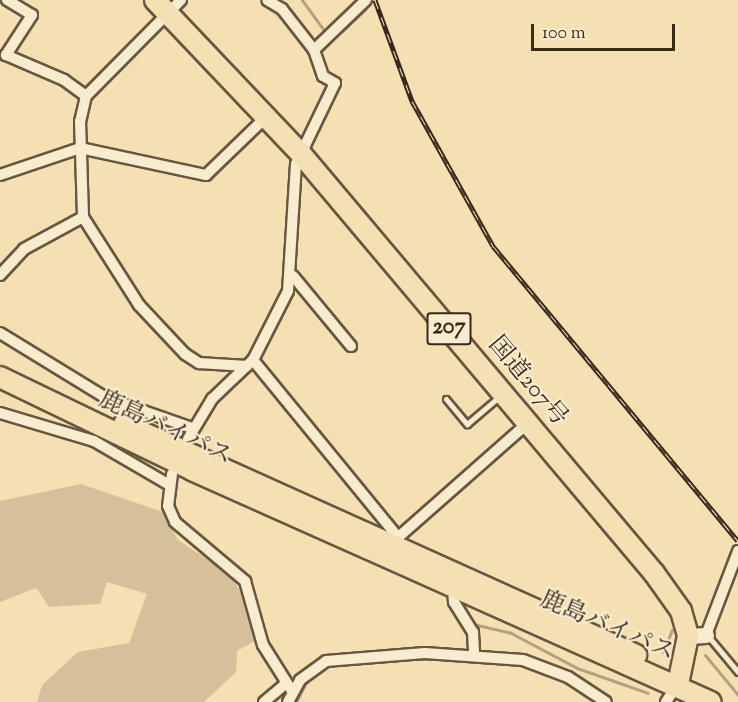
<!DOCTYPE html>
<meta charset="utf-8">
<style>
body{margin:0}
#map{position:relative;width:738px;height:702px;overflow:hidden;background:#f5e0b3;font-family:"Sorts Mill Goudy","Noto Serif JP",serif}
div>[style]{position:absolute}
[style*='--x']{left:calc(var(--x)*1px);top:calc(var(--y)*1px);width:calc(var(--w)*1px);rotate:calc(var(--a)*1deg)}
.green>*{inset:0;background:#d5c199}
.stream>*{height:3px;margin:-1.5px;padding:0 1.5px;transform-origin:1.5px;border-radius:1.5px;background:#b5a17f}
.roads{filter:drop-shadow(2px 0 #695640) drop-shadow(-2px 0 #695640) drop-shadow(0 2px #695640) drop-shadow(0 -2px #695640)}
.lane>*{height:5px;margin:-2.5px;padding:0 2.5px;transform-origin:2.5px;border-radius:2.5px;background:#f8ebce}
.street>*{height:10px;margin:-5px;padding:0 5px;transform-origin:5px;border-radius:5px;background:#f8ebce}
.secondary>*{height:15px;margin:-7.5px;padding:0 7.5px;transform-origin:7.5px;border-radius:7.5px;background:#f8ebce}
.highway>*{height:20px;margin:-10px;padding:0 10px;transform-origin:10px;border-radius:10px;background:#f5e0b3}
.rail>*{height:5px;margin-top:-2.5px;transform-origin:0;background:repeating-linear-gradient(90deg,#f8ebce 0 9px,#3a2819 0 18px);box-sizing:border-box;border-block:2px solid #3a2819}
span{translate:-50% -50%;white-space:nowrap;text-align:center;line-height:1.15;-webkit-text-stroke:4.5px #f8ebce;paint-order:stroke}
.shield-label span{padding:2px 4px;background:#f8ebce;border:2px solid;border-radius:4px;-webkit-text-stroke-width:0}
.shield-label{font-size:22px;color:#3a2819;font-weight:700}
.street-label{font-size:24px;color:#3a2819}
.scale{position:absolute;left:531px;top:24px;width:144px;height:27px;box-sizing:border-box;border:3px solid #3a2819;border-top:0;padding-left:8px;font-size:18px;line-height:21px;white-space:nowrap;color:#3a2819;-webkit-text-stroke:4px #f8ebce;paint-order:stroke}
</style>
<div id="map">
<div class="green">
<div style="clip-path:polygon(81px 484px,163px 512px,178px 540px,228px 573px,244px 596px,255px 641px,237px 651px,236px 672px,204px 702px,37px 702px,42px 685px,78px 652px,129px 643px,147px 594px,107px 582px,100px 604px,49px 607px,36px 588px,0 602px,0 501px)"></div>
</div>
<div class="stream">
<div style="--x:302;--y:0;--w:39;--a:54"></div>
<div style="--x:342;--y:31;--w:33;--a:-43"></div>
<div style="--x:473;--y:624;--w:39;--a:13"></div>
<div style="--x:511;--y:633;--w:75;--a:27.9"></div>
<div style="--x:577;--y:668;--w:75;--a:19.4"></div>
<div style="--x:663;--y:652;--w:24;--a:-68"></div>
<div style="--x:705;--y:655;--w:52;--a:50.5"></div>
<div style="--x:413;--y:659;--w:23;--a:0"></div>
<div style="--x:296;--y:702;--w:25;--a:-63"></div>
</div>
<div class="roads">
<div class="lane">
<div style="--x:446;--y:399;--w:33;--a:50"></div>
<div style="--x:467;--y:424;--w:43;--a:-40.3"></div>
<div style="--x:708;--y:636;--w:47;--a:50.2"></div>
</div>
<div class="street">
<div style="--x:7;--y:0;--w:29;--a:31"></div>
<div style="--x:32;--y:15;--w:48;--a:123"></div>
<div style="--x:6;--y:55;--w:63;--a:23.3"></div>
<div style="--x:64;--y:80;--w:27;--a:36"></div>
<div style="--x:181;--y:0;--w:135;--a:134.7"></div>
<div style="--x:86;--y:96;--w:26;--a:103"></div>
<div style="--x:80;--y:121;--w:96;--a:88.2"></div>
<div style="--x:83;--y:217;--w:104;--a:57.5"></div>
<div style="--x:139;--y:305;--w:67;--a:46.8"></div>
<div style="--x:185;--y:354;--w:17;--a:33"></div>
<div style="--x:199;--y:363;--w:48;--a:3.6"></div>
<div style="--x:314;--y:50;--w:72;--a:-43.9"></div>
<div style="--x:0;--y:175;--w:84;--a:-18.6"></div>
<div style="--x:80;--y:148;--w:129;--a:12.1"></div>
<div style="--x:206;--y:175;--w:83;--a:-44"></div>
<div style="--x:0;--y:275;--w:35;--a:-47"></div>
<div style="--x:24;--y:249;--w:67;--a:-28.5"></div>
<div style="--x:293;--y:276;--w:91;--a:50.4"></div>
<div style="--x:0;--y:333;--w:124;--a:31.5"></div>
<div style="--x:106;--y:398;--w:91;--a:19.2"></div>
<div style="--x:253;--y:360;--w:227;--a:50.7"></div>
<div style="--x:0;--y:413;--w:98;--a:16.6"></div>
<div style="--x:94;--y:441;--w:86;--a:30.2"></div>
<div style="--x:188;--y:439;--w:47;--a:-59"></div>
<div style="--x:212;--y:399;--w:57;--a:-43.6"></div>
<div style="--x:253;--y:360;--w:77;--a:-63.1"></div>
<div style="--x:288;--y:291;--w:127;--a:-86.4"></div>
<div style="--x:296;--y:164;--w:90;--a:-64.3"></div>
<div style="--x:335;--y:83;--w:14;--a:-150"></div>
<div style="--x:323;--y:76;--w:28;--a:-109"></div>
<div style="--x:314;--y:50;--w:52;--a:-128"></div>
<div style="--x:282;--y:9;--w:17;--a:-149"></div>
<div style="--x:172;--y:474;--w:32;--a:97"></div>
<div style="--x:168;--y:506;--w:17;--a:66"></div>
<div style="--x:175;--y:522;--w:92;--a:40.1"></div>
<div style="--x:245;--y:581;--w:66;--a:74.3"></div>
<div style="--x:263;--y:645;--w:54;--a:57.8"></div>
<div style="--x:394;--y:541;--w:179;--a:-41.4"></div>
<div style="--x:453;--y:588;--w:14;--a:86"></div>
<div style="--x:454;--y:602;--w:36;--a:58"></div>
<div style="--x:473;--y:632;--w:21;--a:87"></div>
<div style="--x:706;--y:635;--w:90;--a:-69.1"></div>
<div style="--x:264;--y:702;--w:26;--a:-40"></div>
<div style="--x:288;--y:702;--w:25;--a:-61"></div>
<div style="--x:300;--y:680;--w:32;--a:-36"></div>
<div style="--x:326;--y:661;--w:99;--a:-4.6"></div>
<div style="--x:425;--y:653;--w:98;--a:4.1"></div>
<div style="--x:523;--y:660;--w:48;--a:20.7"></div>
<div style="--x:568;--y:677;--w:45;--a:33.3"></div>
<div style="--x:666;--y:702;--w:20;--a:-57"></div>
</div>
<div class="secondary">
<div style="--x:688;--y:636;--w:18;--a:-3"></div>
</div>
<div class="highway">
<div style="--x:155;--y:0;--w:212;--a:46.5"></div>
<div style="--x:301;--y:154;--w:548;--a:49.89"></div>
<div style="--x:654;--y:573;--w:47;--a:54.6"></div>
<div style="--x:681;--y:611;--w:26;--a:74"></div>
<div style="--x:688;--y:636;--w:49;--a:101.8"></div>
<div style="--x:0;--y:377;--w:213;--a:25.8"></div>
<div style="--x:192;--y:470;--w:568;--a:24.09"></div>
<div style="--x:124;--y:424;--w:562;--a:24.28"></div>
</div>
</div>
<div class="rail">
<div style="--x:375;--y:0;--w:108;--a:69.9"></div>
<div style="--x:412;--y:101;--w:166;--a:60.8"></div>
<div style="--x:493;--y:246;--w:383;--a:50.3"></div>
</div>
<div class="shield-label">
<span style="left:449px;top:329px">207</span>
</div>
<div class="street-label">
<span style="left:527px;top:382px;rotate:50deg">国道207号</span>
<span style="left:165px;top:429px;rotate:25deg">鹿島バイパス</span>
<span style="left:607px;top:627px;rotate:23deg">鹿島バイパス</span>
</div>
<div class="scale">100 m</div>
</div>
